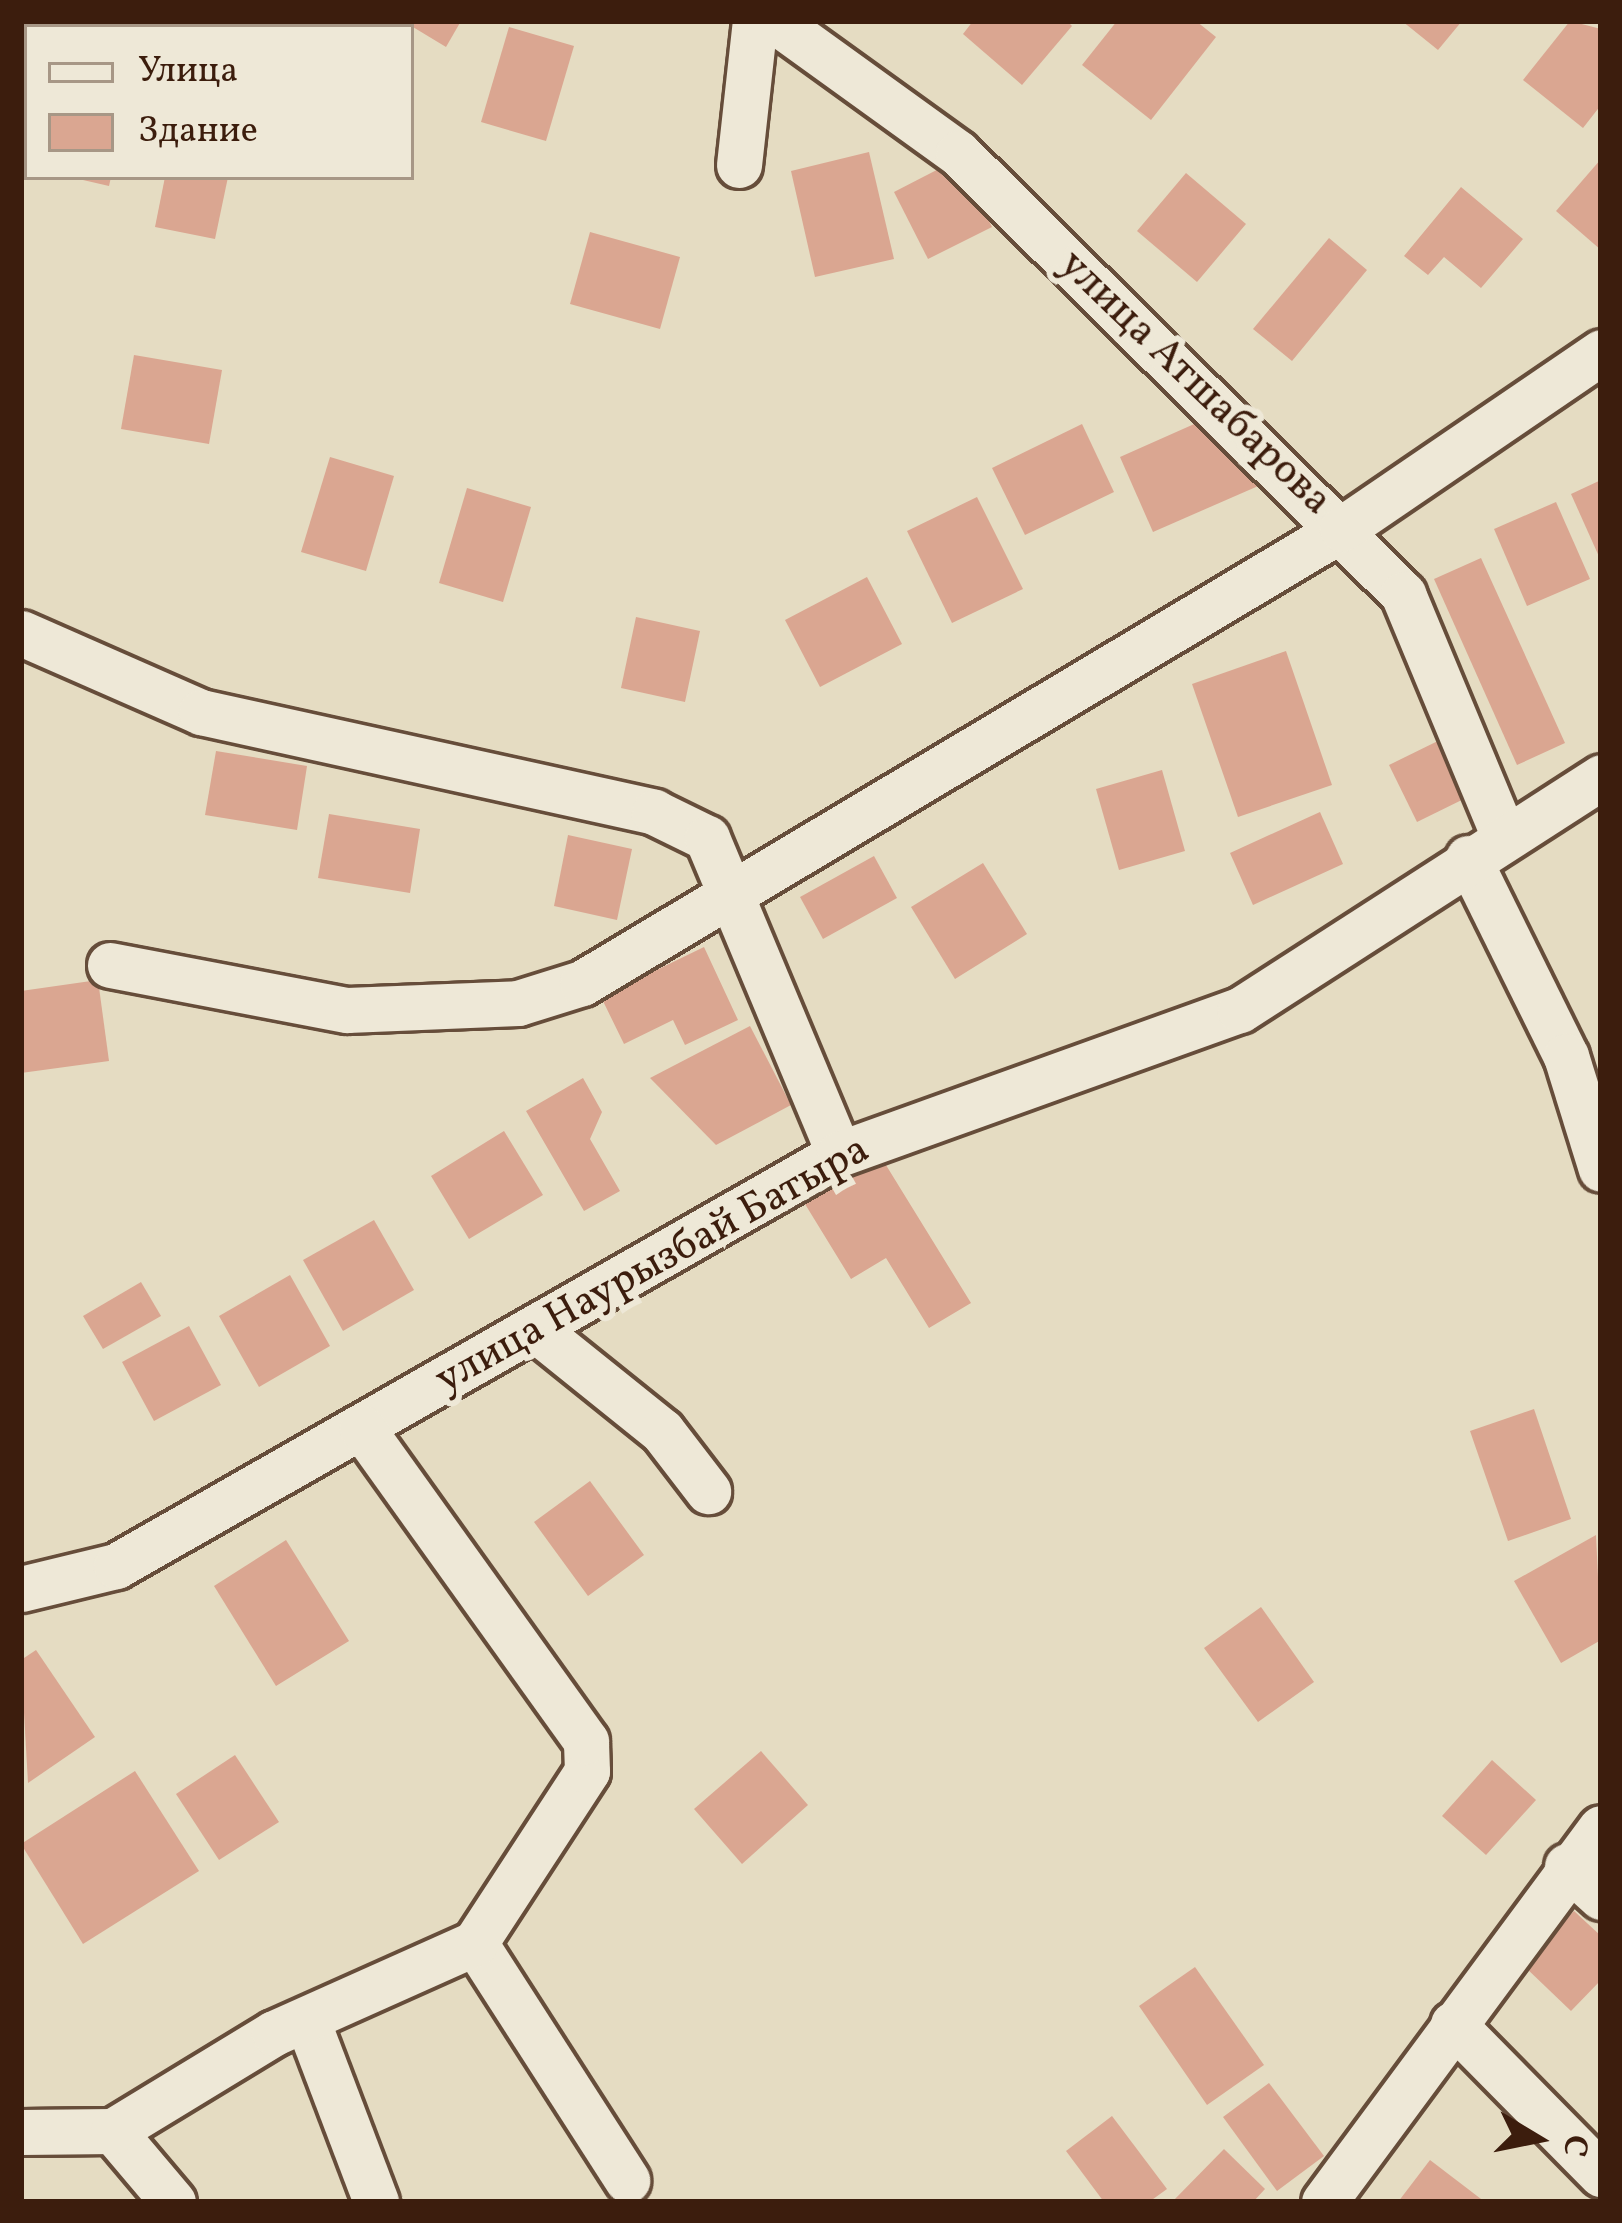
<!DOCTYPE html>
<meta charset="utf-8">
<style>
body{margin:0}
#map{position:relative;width:1622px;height:2223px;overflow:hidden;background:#e5dcc2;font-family:Vollkorn,serif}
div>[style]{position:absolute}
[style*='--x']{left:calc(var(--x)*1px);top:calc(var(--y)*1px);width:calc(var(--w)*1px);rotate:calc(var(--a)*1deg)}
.building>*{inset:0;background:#daa691}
.roads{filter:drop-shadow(3px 0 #664d3a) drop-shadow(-3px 0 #664d3a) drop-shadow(0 3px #664d3a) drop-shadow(0 -3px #664d3a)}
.minor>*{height:45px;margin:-22.5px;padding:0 22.5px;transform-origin:22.5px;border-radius:22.5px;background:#eee8d7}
span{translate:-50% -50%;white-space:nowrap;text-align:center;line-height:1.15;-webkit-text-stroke:12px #eee8d7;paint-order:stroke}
.street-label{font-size:42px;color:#3c1d0d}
.frame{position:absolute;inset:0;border:24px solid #3c1d0d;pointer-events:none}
.legend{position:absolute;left:24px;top:24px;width:390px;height:156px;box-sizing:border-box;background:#eee8d7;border:3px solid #a79786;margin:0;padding:15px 21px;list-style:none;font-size:36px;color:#3c1d0d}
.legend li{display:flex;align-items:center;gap:24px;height:60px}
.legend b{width:60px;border:3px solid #a79786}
.north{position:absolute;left:1478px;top:2079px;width:120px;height:120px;-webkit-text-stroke:9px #eee8d7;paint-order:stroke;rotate:100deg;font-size:33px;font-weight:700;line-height:48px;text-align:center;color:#3c1d0d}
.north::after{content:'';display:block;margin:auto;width:42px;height:54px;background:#3c1d0d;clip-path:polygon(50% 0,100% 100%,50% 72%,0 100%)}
</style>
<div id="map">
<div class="building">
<div style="clip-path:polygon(21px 21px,57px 21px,27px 27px,27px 82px)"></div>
<div style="clip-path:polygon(403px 21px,461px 21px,446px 47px)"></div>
<div style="clip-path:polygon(973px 21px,1067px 21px,1072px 26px,1022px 85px,963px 34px)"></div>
<div style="clip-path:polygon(1117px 21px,1196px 21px,1216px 37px,1151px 120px,1082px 65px)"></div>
<div style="clip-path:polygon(1402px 21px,1462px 21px,1438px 50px)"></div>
<div style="clip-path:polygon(1570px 21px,1601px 29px,1601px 105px,1583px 128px,1523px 80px)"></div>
<div style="clip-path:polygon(509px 27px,574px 46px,546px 141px,481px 122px)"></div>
<div style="clip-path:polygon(869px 152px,894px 259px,815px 277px,791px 171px)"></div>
<div style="clip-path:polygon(958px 159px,992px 227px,928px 259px,894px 192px)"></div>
<div style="clip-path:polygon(1601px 159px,1601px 250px,1556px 211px)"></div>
<div style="clip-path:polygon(1186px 173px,1246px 224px,1197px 282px,1137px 231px)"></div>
<div style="clip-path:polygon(70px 177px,111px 177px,109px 186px)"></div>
<div style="clip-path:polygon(165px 177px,228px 177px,215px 239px,155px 227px)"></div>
<div style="clip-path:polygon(1461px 187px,1523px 239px,1481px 288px,1444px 257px,1428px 275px,1404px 256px)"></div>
<div style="clip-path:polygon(590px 232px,680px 257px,660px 329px,570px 304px)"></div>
<div style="clip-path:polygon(1329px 238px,1367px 270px,1292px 361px,1253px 329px)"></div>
<div style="clip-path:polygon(134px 355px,222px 370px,209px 444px,121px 429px)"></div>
<div style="clip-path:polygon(1210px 417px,1274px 479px,1153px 532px,1120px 457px)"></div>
<div style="clip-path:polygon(1082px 424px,1114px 492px,1025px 535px,992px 468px)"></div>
<div style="clip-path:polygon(330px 457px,394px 476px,366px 571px,301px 552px)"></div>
<div style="clip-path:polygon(1601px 480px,1601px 561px,1571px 494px)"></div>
<div style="clip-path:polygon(467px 488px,531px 507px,503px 602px,439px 583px)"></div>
<div style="clip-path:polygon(977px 497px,1023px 589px,952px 623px,907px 531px)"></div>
<div style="clip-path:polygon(1556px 502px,1590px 579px,1527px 606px,1494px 529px)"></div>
<div style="clip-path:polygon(1481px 558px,1565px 743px,1517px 765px,1434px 579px)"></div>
<div style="clip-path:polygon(867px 577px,902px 644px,820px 687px,785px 620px)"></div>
<div style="clip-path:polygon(636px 617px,700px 631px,685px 702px,621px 688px)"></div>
<div style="clip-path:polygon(1286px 651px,1332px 785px,1238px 817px,1192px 684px)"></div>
<div style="clip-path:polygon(1448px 736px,1476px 793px,1417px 822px,1389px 765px)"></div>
<div style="clip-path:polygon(216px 751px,307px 766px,297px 830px,205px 815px)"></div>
<div style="clip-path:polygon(1162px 770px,1185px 851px,1119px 870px,1096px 789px)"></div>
<div style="clip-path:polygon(1320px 812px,1343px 864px,1253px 905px,1230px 853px)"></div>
<div style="clip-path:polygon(329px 814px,420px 829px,410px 893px,318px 878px)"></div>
<div style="clip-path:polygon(568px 835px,632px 849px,617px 920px,554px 906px)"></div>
<div style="clip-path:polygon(874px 856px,897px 898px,823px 939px,800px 897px)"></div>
<div style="clip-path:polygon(983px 863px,1027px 934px,955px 979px,911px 907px)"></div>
<div style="clip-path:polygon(704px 947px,738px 1020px,685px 1045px,673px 1020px,624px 1044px,601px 997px)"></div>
<div style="clip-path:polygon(98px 980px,109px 1061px,21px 1073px,21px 991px)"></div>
<div style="clip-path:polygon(750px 1026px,791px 1105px,716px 1145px,650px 1078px)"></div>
<div style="clip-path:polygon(583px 1078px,602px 1112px,590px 1139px,620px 1191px,584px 1211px,526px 1111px)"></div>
<div style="clip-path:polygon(504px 1131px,543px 1195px,469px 1239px,431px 1176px)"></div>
<div style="clip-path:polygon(881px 1157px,971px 1303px,929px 1328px,886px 1258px,851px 1279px,805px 1204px)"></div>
<div style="clip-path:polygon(374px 1220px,414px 1290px,343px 1331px,303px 1260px)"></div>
<div style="clip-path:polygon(290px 1275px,330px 1346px,259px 1387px,219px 1316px)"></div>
<div style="clip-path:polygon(141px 1282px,161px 1316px,103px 1349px,83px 1316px)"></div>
<div style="clip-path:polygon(189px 1326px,221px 1385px,154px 1421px,122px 1362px)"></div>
<div style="clip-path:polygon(1534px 1409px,1571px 1519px,1508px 1541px,1470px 1431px)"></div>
<div style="clip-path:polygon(590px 1481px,644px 1555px,588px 1596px,534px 1522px)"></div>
<div style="clip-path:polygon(1596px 1535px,1601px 1640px,1561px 1663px,1514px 1581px)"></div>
<div style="clip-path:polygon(286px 1540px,349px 1641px,276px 1686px,214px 1586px)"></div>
<div style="clip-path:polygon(1261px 1607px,1314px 1682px,1258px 1722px,1204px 1648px)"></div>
<div style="clip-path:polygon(36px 1650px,95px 1737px,28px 1783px,21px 1660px)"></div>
<div style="clip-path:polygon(761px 1751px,808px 1805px,742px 1864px,694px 1809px)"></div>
<div style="clip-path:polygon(235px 1755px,279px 1822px,219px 1860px,176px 1794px)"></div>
<div style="clip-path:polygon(1492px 1760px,1536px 1800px,1486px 1855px,1442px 1816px)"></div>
<div style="clip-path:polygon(135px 1771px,199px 1871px,83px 1944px,21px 1844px)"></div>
<div style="clip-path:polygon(1574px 1911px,1601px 1936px,1601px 1980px,1571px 2011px,1523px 1965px)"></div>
<div style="clip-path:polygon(1195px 1967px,1264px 2065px,1207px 2105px,1139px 2006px)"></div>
<div style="clip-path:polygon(1269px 2083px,1324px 2156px,1277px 2191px,1223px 2117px)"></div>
<div style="clip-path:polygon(1112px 2116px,1167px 2189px,1149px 2202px,1104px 2202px,1066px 2151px)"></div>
<div style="clip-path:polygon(1224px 2149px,1265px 2189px,1253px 2202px,1172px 2202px)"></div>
<div style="clip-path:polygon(1430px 2160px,1485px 2202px,1398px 2202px)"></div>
</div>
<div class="roads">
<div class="minor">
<div style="--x:775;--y:21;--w:226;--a:35.8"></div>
<div style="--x:958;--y:153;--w:627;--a:44.74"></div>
<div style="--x:1403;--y:594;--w:260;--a:67.4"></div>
<div style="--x:739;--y:165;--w:145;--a:-83.7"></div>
<div style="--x:21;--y:633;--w:197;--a:23.7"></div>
<div style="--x:201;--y:712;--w:464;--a:12.4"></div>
<div style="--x:654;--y:812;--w:59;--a:26.1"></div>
<div style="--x:707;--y:838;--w:342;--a:67.3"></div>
<div style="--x:1468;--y:858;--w:221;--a:63.7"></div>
<div style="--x:1566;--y:1056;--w:118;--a:72.8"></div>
<div style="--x:110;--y:965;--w:241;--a:10.8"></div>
<div style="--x:347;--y:1010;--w:171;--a:-2.3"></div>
<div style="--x:518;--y:1003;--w:67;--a:-17.4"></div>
<div style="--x:582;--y:983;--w:885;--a:-30.85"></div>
<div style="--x:1342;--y:529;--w:314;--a:-34.3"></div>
<div style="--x:535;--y:1329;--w:163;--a:38.8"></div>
<div style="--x:662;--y:1431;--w:76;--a:52.5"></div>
<div style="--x:21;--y:1589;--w:98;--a:-13.6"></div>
<div style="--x:116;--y:1566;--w:832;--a:-29.68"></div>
<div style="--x:839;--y:1154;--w:426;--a:-19.8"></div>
<div style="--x:1240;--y:1010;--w:430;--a:-32.8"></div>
<div style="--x:1567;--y:1866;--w:46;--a:42.4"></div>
<div style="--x:475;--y:1943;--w:282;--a:57.3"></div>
<div style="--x:307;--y:2020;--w:195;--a:69.2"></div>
<div style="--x:1453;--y:2024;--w:211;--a:45.4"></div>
<div style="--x:113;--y:2131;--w:93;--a:49.8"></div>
<div style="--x:21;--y:2132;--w:92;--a:-0.6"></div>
<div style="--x:113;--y:2131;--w:188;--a:-31.3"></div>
<div style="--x:274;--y:2033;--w:220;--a:-24.1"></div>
<div style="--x:475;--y:1943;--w:205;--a:-56.9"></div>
<div style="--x:587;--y:1771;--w:30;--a:-92"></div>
<div style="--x:586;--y:1741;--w:385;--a:-125.6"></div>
<div style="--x:1324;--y:2202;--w:465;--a:-53.5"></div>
</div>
</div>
<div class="street-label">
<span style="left:1194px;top:384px;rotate:44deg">улица Атшабарова</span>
<span style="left:653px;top:1266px;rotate:-29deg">улица Наурызбай Батыра</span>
</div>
<div class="frame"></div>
<ul class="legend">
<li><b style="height:15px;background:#eee8d7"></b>Улица</li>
<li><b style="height:33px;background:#daa691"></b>Здание</li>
</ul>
<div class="north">С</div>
</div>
